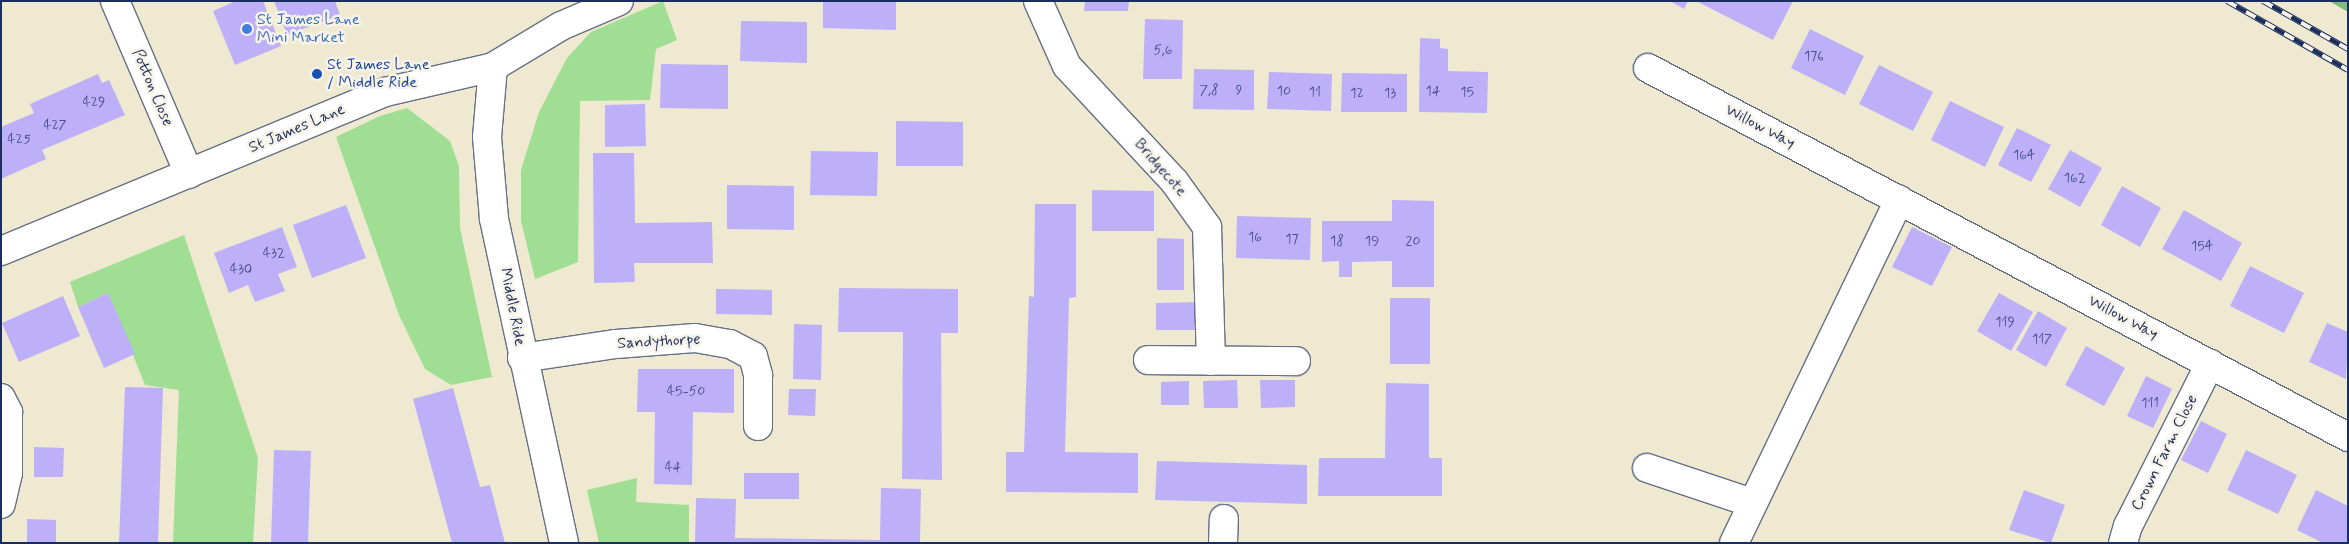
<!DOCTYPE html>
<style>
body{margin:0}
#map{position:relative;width:2349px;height:544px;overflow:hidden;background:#eee9d0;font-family:Mynerve,sans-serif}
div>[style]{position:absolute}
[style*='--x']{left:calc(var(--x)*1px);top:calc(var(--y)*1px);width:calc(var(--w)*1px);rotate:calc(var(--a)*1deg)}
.green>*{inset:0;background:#9fde93}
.forest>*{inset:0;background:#7fbd7d}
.building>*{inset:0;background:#beaff9}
.roads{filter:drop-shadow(1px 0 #657086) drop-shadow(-1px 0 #657086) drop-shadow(0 1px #657086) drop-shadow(0 -1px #657086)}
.minor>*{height:28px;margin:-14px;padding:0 14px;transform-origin:14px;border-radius:14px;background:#fff}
.tertiary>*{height:28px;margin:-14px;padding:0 14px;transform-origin:14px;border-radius:14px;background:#fff}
.rail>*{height:5.5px;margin-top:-2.75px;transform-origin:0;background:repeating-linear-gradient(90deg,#f7f3e8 0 11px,#1b2f5e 0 22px);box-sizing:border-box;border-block:1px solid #1b2f5e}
.dots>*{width:14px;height:14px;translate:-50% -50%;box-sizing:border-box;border:2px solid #f7f3e8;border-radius:50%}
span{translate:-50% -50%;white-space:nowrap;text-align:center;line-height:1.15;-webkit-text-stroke:5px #f7f3e8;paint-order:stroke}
.number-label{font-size:14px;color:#444f85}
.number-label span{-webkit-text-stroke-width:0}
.shop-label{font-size:16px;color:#366cbe}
.left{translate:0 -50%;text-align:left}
.transit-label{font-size:16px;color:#164399}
.street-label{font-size:16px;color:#1b2f5e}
.frame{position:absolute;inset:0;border:2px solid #1b2f5e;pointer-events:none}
</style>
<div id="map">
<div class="green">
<div style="clip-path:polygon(663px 1px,677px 40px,656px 49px,650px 100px,580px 101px,578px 262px,535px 279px,521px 221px,521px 170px,539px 112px,567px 58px,591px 32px)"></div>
<div style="clip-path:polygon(407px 108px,450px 141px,459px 166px,460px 228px,492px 377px,451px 385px,425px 369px,399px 315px,336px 137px,380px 116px)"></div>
<div style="clip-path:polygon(184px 235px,258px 458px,253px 543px,173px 543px,179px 390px,145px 385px,108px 293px,78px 307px,70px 282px)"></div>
<div style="clip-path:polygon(637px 478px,636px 502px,689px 505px,689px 543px,599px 543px,587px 490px)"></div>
</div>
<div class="forest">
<div style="clip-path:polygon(2329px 1px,2348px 1px,2348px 12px)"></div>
</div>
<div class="building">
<div style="clip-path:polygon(236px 1px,263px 1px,281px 46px,235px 65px,213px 11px)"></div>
<div style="clip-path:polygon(274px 1px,335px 1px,340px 15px,287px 35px)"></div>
<div style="clip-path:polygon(823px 1px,896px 1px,896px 30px,823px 28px)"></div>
<div style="clip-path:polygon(1085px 1px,1129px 1px,1128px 11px,1084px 11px)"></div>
<div style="clip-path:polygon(1670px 1px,1688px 1px,1684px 9px)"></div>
<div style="clip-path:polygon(1696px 1px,1793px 1px,1773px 40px)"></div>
<div style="clip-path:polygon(1145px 19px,1183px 20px,1182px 79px,1143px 79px)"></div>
<div style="clip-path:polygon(741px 21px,807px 22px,807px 63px,740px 61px)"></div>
<div style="clip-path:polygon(1810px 29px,1864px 56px,1845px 95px,1791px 68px)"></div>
<div style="clip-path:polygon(1420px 38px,1440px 39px,1440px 48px,1448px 49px,1448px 71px,1488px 72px,1487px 113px,1419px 112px)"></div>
<div style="clip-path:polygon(661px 64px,728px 65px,728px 109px,660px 108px)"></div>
<div style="clip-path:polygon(1879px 65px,1933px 92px,1913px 131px,1859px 104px)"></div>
<div style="clip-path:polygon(1194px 69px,1254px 70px,1254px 110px,1193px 109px)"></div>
<div style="clip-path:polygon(1269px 72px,1332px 74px,1331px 111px,1267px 109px)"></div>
<div style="clip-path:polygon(1342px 73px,1407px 74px,1407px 112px,1341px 112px)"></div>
<div style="clip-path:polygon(98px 74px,102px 83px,109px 80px,125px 115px,42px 150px,46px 159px,1px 179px,1px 127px,34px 113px,30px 104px)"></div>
<div style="clip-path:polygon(1950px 101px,2004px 127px,1985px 167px,1931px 140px)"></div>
<div style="clip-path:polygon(645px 104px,646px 146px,605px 147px,605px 105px)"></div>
<div style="clip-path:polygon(896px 121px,963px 122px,963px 166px,896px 166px)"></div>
<div style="clip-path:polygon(2017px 128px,2051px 145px,2031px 182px,1998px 165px)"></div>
<div style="clip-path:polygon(2070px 150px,2102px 168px,2080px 207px,2048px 189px)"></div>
<div style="clip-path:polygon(811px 151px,878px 152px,877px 196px,810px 195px)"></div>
<div style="clip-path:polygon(593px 153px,634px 153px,635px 223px,712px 222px,713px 263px,634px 263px,635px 282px,594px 283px)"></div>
<div style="clip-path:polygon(727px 185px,794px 186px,794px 230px,727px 229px)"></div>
<div style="clip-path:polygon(2122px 186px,2161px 208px,2140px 247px,2101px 225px)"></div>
<div style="clip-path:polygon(1092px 190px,1154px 191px,1154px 231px,1092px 231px)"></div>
<div style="clip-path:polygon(1392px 200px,1434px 201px,1434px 287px,1392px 287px,1392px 261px,1352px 262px,1352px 277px,1339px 277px,1339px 261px,1322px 262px,1322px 221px,1392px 221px)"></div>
<div style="clip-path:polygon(1035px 204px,1076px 204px,1076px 297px,1069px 298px,1065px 452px,1138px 453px,1138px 493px,1006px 492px,1006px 452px,1024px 452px,1029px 296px,1034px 297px)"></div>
<div style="clip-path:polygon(346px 205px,366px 258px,312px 278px,293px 225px)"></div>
<div style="clip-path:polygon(2184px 210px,2242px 243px,2221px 281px,2162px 249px)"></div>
<div style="clip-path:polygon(1237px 216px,1311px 218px,1310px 260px,1236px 258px)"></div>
<div style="clip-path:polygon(282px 227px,297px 267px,278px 274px,285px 291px,255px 302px,248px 285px,229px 293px,214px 253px)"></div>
<div style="clip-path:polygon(1912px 227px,1952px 247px,1932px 286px,1892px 267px)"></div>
<div style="clip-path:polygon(1157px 238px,1184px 239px,1184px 290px,1157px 290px)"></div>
<div style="clip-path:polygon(2250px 266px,2304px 293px,2284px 333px,2230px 306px)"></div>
<div style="clip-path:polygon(839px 288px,958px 289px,958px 333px,941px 333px,942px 480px,902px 479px,903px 332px,838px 332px)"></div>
<div style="clip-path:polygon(716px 289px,772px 290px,772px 315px,716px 314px)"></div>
<div style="clip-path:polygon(108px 293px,135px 354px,104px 368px,78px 307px)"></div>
<div style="clip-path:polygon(1999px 293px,2033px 312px,2011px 351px,1977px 331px)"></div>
<div style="clip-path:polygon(63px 296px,80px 336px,19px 362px,2px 323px)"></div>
<div style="clip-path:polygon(1390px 298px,1430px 298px,1430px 364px,1390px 364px)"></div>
<div style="clip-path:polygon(1198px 302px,1198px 330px,1156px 330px,1156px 303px)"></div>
<div style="clip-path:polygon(2038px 311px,2067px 328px,2046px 367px,2016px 350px)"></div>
<div style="clip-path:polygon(2327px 323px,2348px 332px,2346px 379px,2309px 362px)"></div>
<div style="clip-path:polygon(794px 324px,822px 325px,821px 380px,793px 379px)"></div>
<div style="clip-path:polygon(2086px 346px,2125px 368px,2104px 406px,2065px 385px)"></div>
<div style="clip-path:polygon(638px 369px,734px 369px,734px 413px,693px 412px,692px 485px,654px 484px,655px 412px,637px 412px)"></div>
<div style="clip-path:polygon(2146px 376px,2172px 389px,2153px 428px,2127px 416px)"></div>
<div style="clip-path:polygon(1237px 380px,1238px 408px,1204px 408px,1203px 381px)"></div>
<div style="clip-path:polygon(1260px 380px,1295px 380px,1295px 407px,1261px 408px)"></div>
<div style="clip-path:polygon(1189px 381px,1189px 405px,1161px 405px,1161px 382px)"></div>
<div style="clip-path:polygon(1386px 383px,1429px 384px,1429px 458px,1442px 458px,1442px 496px,1318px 496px,1319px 458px,1385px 458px)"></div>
<div style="clip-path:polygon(125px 387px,163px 388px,158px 543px,119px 543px)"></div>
<div style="clip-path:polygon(453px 388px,480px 487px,490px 485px,505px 543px,452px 543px,413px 399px)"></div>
<div style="clip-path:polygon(789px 389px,816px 389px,815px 416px,788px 415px)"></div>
<div style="clip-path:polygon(2201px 421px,2227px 434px,2208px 473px,2181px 460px)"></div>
<div style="clip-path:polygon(34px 447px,64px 448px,63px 477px,34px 477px)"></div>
<div style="clip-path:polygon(274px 450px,311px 451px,308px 543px,271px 543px)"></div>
<div style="clip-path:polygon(2246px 450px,2297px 475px,2278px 514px,2227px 490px)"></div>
<div style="clip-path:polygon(1157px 461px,1307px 465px,1307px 504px,1155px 500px)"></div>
<div style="clip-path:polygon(744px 473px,799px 473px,799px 499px,744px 499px)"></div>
<div style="clip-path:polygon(881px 488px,921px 489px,920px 543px,695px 543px,696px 498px,736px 499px,735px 538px,880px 540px)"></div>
<div style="clip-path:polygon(2024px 490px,2065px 505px,2051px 543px,2009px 530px)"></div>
<div style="clip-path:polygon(2316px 490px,2348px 506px,2348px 543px,2323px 543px,2297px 530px)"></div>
<div style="clip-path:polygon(27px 519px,56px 520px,56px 543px,27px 543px)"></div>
</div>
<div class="roads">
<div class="minor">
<div style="--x:115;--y:1;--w:188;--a:66.8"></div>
<div style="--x:1038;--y:1;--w:71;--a:66"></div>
<div style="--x:1067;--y:66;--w:157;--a:47.1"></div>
<div style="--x:1174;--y:181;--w:57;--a:54.3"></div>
<div style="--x:1207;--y:227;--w:134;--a:88.3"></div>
<div style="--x:493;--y:67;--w:70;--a:94.9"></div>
<div style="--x:487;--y:137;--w:82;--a:85.1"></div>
<div style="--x:494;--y:219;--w:331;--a:77.8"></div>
<div style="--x:1648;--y:68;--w:791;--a:27.8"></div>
<div style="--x:522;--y:358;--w:95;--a:-8.5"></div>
<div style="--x:616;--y:344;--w:79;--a:-4.3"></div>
<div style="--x:695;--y:338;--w:36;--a:10"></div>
<div style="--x:730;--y:344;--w:26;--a:28"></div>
<div style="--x:753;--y:356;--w:20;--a:75"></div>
<div style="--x:758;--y:375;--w:51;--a:90"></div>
<div style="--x:1148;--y:360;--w:148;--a:0.4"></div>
<div style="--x:1;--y:398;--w:16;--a:63"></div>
<div style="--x:8;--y:412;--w:61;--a:90"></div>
<div style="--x:8;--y:473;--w:32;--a:103"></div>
<div style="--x:1647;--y:468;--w:111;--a:18.4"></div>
<div style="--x:1223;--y:543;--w:24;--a:-88"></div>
<div style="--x:1734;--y:543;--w:381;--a:-64.3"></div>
<div style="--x:2123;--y:543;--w:18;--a:-74"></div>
<div style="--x:2128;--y:526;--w:182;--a:-63.2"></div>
</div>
<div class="tertiary">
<div style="--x:1;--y:251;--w:416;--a:-22.5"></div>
<div style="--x:385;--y:92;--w:111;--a:-13"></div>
<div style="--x:493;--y:67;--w:79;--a:-31.1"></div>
<div style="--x:561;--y:26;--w:63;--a:-23.3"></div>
</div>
</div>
<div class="rail">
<div style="--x:2227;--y:1;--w:139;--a:29.7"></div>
<div style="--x:2263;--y:1;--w:98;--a:29.5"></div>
</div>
<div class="dots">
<div style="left:247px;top:29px;background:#3f7fe0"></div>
<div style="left:317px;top:74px;background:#1a4fb4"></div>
</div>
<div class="number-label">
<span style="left:1163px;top:50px">5,6</span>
<span style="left:1814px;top:56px">176</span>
<span style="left:1209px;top:90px">7,8</span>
<span style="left:1239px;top:90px">9</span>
<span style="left:1284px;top:91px">10</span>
<span style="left:1433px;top:91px">14</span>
<span style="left:1315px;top:92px">11</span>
<span style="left:1467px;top:92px">15</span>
<span style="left:1357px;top:93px">12</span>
<span style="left:1390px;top:93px">13</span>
<span style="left:94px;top:102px">429</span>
<span style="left:55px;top:125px">427</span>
<span style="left:19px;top:139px">425</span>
<span style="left:2024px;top:155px">164</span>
<span style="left:2075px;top:178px">162</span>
<span style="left:1255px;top:237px">16</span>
<span style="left:1292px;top:239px">17</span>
<span style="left:1337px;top:241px">18</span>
<span style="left:1372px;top:241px">19</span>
<span style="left:1413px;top:241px">20</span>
<span style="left:2202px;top:246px">154</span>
<span style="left:274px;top:253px">432</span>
<span style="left:241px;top:269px">430</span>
<span style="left:2005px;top:322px">119</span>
<span style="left:2042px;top:339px">117</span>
<span style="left:686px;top:391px">45-50</span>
<span style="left:2150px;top:403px">111</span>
<span style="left:673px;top:467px">44</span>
</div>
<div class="shop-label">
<span class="left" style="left:257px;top:29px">St James Lane<br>Mini Market</span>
</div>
<div class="transit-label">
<span class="left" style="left:327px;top:74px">St James Lane<br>/ Middle Ride</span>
</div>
<div class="street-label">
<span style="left:152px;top:88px;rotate:67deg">Potton Close</span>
<span style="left:1760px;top:127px;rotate:28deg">Willow Way</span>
<span style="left:297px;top:129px;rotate:-23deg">St James Lane</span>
<span style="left:1160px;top:168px;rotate:49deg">Bridgecote</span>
<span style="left:512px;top:307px;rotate:79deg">Middle Ride</span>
<span style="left:2123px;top:318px;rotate:28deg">Willow Way</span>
<span style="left:659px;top:342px;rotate:-3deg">Sandythorpe</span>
<span style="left:2165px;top:453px;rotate:-63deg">Crown Farm Close</span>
</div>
<div class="frame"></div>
</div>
